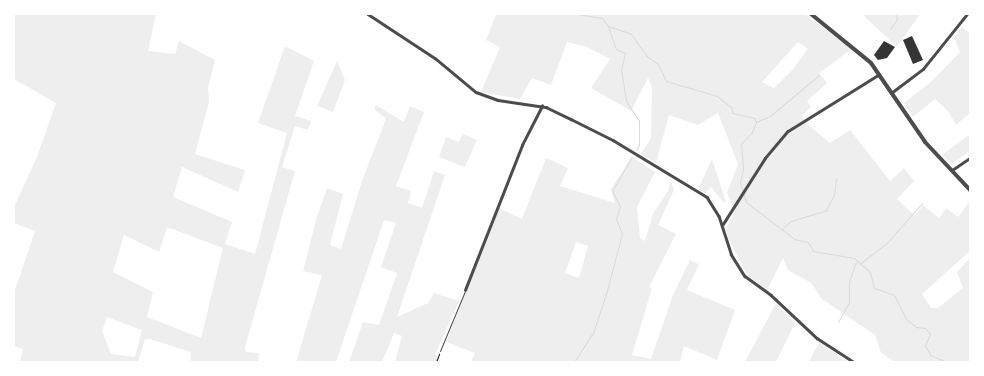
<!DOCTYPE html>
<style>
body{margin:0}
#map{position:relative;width:984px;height:376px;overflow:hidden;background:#fff;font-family:Arial,sans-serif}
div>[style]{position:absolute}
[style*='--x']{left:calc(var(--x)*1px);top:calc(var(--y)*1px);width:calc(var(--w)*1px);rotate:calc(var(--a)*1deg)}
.green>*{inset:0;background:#eee}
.stream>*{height:1px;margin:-0.5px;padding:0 0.5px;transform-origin:0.5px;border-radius:0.5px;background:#d9d9d9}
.building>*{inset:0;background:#353535}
.path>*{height:1px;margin:-0.5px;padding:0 0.5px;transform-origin:0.5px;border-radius:0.5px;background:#111}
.service>*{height:1px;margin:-0.5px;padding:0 0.5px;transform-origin:0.5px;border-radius:0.5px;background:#4c4c4c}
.minor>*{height:2.5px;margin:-1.25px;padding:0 1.25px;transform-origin:1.25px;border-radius:1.25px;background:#4c4c4c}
.tertiary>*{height:4px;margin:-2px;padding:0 2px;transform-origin:2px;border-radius:2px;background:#4c4c4c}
span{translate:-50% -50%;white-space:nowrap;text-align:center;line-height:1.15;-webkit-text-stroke:4.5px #fff;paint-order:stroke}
.frame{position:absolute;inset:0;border:15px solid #fff;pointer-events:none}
</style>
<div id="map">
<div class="green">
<div style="clip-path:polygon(evenodd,14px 14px,156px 14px,148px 51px,175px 54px,179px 41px,215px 60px,208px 88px,209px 102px,195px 154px,245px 170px,238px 192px,182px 167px,173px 197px,232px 222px,225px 244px,255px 254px,287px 133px,258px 123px,285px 46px,314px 61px,295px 116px,311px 121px,308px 130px,295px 126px,282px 167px,295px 171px,245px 347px,246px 352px,259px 353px,258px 362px,190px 362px,191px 352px,150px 339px,145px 339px,138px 362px,20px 362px,23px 349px,14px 346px,14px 293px,35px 231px,14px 223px,14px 207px,37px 157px,56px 103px,14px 79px,14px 14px,167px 227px,223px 248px,201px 338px,147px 317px,153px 292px,113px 272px,124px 235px,159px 252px,167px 227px,14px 14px,107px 317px,142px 330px,135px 357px,111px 354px,102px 331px,107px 317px)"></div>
<div style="clip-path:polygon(evenodd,496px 14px,805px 14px,852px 49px,819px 73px,827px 83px,807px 101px,811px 107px,802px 115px,806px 123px,830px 143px,850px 130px,890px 181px,904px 168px,914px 181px,897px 199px,915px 216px,923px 205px,939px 218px,946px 208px,958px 217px,970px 201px,970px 251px,922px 294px,931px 308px,938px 308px,963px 288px,957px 272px,970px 258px,970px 362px,895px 362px,881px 353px,875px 335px,822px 299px,811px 283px,788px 270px,783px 258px,767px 290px,748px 276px,728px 238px,726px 229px,735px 211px,727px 193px,738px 164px,718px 113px,698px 125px,669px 115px,656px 163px,641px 154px,651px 138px,652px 87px,648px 78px,631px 111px,591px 88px,610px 59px,587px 47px,567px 42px,551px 85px,532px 78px,520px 99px,481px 92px,500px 47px,486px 40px,496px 14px,798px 42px,808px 49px,793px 69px,774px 88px,762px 82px,798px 42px)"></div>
<div style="clip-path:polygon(862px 14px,920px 14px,897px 47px)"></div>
<div style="clip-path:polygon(962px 27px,970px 34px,970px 113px,956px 125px,948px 111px,935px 99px,913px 117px,904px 103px,932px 81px,960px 52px,954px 37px)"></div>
<div style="clip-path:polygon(337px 61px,345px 80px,333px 112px,317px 106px)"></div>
<div style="clip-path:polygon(376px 105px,404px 122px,410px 106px,424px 112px,396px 186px,411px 191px,408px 203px,422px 208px,434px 171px,445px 175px,397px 317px,428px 303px,434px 293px,459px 301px,435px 355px,439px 358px,437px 362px,395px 362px,402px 336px,394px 333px,382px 362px,349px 362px,363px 322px,379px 325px,397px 273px,381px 267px,396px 223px,384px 220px,336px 362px,296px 362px,322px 275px,303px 271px,316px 220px,327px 188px,343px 194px,330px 245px,341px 249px,362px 181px,386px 119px,374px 109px)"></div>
<div style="clip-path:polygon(463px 134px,477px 140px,465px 167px,439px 157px,446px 137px,459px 142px)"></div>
<div style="clip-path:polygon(970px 134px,970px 151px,951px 164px,942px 155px)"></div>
<div style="clip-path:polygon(evenodd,632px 157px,655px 172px,637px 207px,640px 238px,645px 241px,653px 214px,668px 191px,670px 180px,674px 190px,658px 225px,676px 234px,649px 287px,652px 288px,632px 355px,651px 359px,673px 295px,690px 260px,699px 264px,687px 290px,735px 310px,717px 360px,684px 346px,680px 362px,471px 362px,475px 353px,446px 342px,499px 208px,522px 219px,546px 158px,568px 168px,560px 186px,615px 203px,611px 189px,632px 157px,576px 242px,588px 246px,579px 278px,565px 273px,576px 242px)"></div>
<div style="clip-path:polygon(712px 159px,726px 202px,724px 203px,711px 187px,705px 193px,698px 189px)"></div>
<div style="clip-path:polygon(776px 303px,795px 323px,776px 362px,745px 362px)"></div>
<div style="clip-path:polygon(819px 342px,841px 357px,849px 362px,809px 362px)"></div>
</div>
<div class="stream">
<div style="--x:577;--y:14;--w:25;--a:9"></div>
<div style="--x:602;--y:18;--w:10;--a:53"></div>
<div style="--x:608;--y:26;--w:24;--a:19"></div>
<div style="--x:631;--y:34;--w:29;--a:54"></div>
<div style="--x:648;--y:57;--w:12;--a:35"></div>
<div style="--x:658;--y:64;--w:19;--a:65"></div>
<div style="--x:666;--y:81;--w:53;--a:16.4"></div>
<div style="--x:717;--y:96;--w:18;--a:38"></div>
<div style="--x:731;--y:107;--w:6;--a:72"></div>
<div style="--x:733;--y:113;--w:22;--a:13"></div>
<div style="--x:754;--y:118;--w:4;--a:63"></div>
<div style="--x:756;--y:122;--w:11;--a:112"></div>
<div style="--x:752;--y:132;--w:16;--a:133"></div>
<div style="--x:741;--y:144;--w:25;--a:85"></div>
<div style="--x:743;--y:169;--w:14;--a:102"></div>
<div style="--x:740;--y:183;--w:20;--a:72"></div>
<div style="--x:746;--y:202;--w:61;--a:37.6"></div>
<div style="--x:794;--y:239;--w:14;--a:12"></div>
<div style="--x:808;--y:242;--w:10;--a:61"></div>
<div style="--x:813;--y:251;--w:42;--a:9.7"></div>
<div style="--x:854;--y:258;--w:21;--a:41"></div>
<div style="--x:870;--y:272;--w:16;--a:76"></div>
<div style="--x:874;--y:288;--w:21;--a:19"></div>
<div style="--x:894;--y:295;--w:27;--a:63"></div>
<div style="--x:906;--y:319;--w:13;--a:39"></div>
<div style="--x:916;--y:327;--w:9;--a:6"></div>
<div style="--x:925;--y:328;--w:8;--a:50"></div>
<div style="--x:930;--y:334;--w:12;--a:114"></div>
<div style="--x:925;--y:345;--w:11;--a:63"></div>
<div style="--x:930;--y:355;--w:18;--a:22"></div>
<div style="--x:608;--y:26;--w:24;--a:71"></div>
<div style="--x:616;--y:49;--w:10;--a:24"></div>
<div style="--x:625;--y:53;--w:16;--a:104"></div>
<div style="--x:621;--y:69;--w:32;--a:81"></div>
<div style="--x:626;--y:101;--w:24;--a:57"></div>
<div style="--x:639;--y:121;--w:24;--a:90"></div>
<div style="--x:639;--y:145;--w:6;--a:121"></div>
<div style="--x:890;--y:29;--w:12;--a:-55"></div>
<div style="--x:897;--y:19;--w:5;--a:-101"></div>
<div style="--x:756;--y:122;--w:15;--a:-23"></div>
<div style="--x:770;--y:116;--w:64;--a:-39.9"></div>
<div style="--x:782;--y:229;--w:12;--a:-42"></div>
<div style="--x:791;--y:221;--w:37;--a:-17"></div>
<div style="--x:826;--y:210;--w:17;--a:-62"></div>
<div style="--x:834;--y:195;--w:17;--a:-83"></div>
<div style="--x:861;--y:263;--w:33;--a:-38"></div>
<div style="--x:887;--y:243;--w:53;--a:-48.8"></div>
<div style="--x:838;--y:322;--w:23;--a:-61"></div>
<div style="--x:849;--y:302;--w:20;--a:-90"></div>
<div style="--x:849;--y:282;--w:21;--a:-71"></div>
<div style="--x:574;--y:362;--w:35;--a:-57"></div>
<div style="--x:593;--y:333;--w:41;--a:-71.6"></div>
<div style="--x:606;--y:294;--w:62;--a:-75.1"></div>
<div style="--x:622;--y:234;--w:16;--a:-112"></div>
<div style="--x:616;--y:219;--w:14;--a:-73"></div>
<div style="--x:620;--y:206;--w:17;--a:-118"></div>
<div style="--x:612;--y:191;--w:39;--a:-60"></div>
</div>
<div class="building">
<div style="clip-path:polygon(912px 36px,923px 60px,913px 64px,903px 40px)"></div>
<div style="clip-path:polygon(884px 41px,895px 47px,887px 58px,878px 60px,874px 55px)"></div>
</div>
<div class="path">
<div style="--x:436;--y:362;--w:9;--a:-69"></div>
</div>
<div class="service">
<div style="--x:440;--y:351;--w:65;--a:-67.4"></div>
</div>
<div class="minor">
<div style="--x:368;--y:14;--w:80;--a:33.3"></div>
<div style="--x:435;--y:58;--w:53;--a:39.7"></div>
<div style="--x:476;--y:92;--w:23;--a:20"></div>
<div style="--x:498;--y:100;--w:49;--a:8.3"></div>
<div style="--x:546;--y:107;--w:28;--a:26"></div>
<div style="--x:571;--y:119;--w:47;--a:26.6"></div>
<div style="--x:613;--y:140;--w:110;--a:31.2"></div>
<div style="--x:707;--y:197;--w:22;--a:58"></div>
<div style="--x:719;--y:216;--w:40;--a:72"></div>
<div style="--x:731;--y:254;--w:26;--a:58"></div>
<div style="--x:745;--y:276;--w:32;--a:36"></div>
<div style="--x:771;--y:295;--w:63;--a:43.1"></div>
<div style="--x:817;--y:338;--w:44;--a:33"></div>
<div style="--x:891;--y:93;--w:40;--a:-37"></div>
<div style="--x:923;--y:69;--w:70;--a:-51.3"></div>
<div style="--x:952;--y:170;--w:22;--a:-34"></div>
<div style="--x:723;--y:224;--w:78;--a:-57.5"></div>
<div style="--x:765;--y:158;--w:35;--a:-50"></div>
<div style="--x:788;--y:131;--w:106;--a:-31.9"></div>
<div style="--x:465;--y:290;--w:156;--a:-68.5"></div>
<div style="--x:522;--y:145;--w:44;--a:-62.9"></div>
</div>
<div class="tertiary">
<div style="--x:811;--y:14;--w:77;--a:39.2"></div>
<div style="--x:871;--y:63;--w:96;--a:55.6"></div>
<div style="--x:925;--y:142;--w:66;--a:46.8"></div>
</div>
<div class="frame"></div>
</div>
